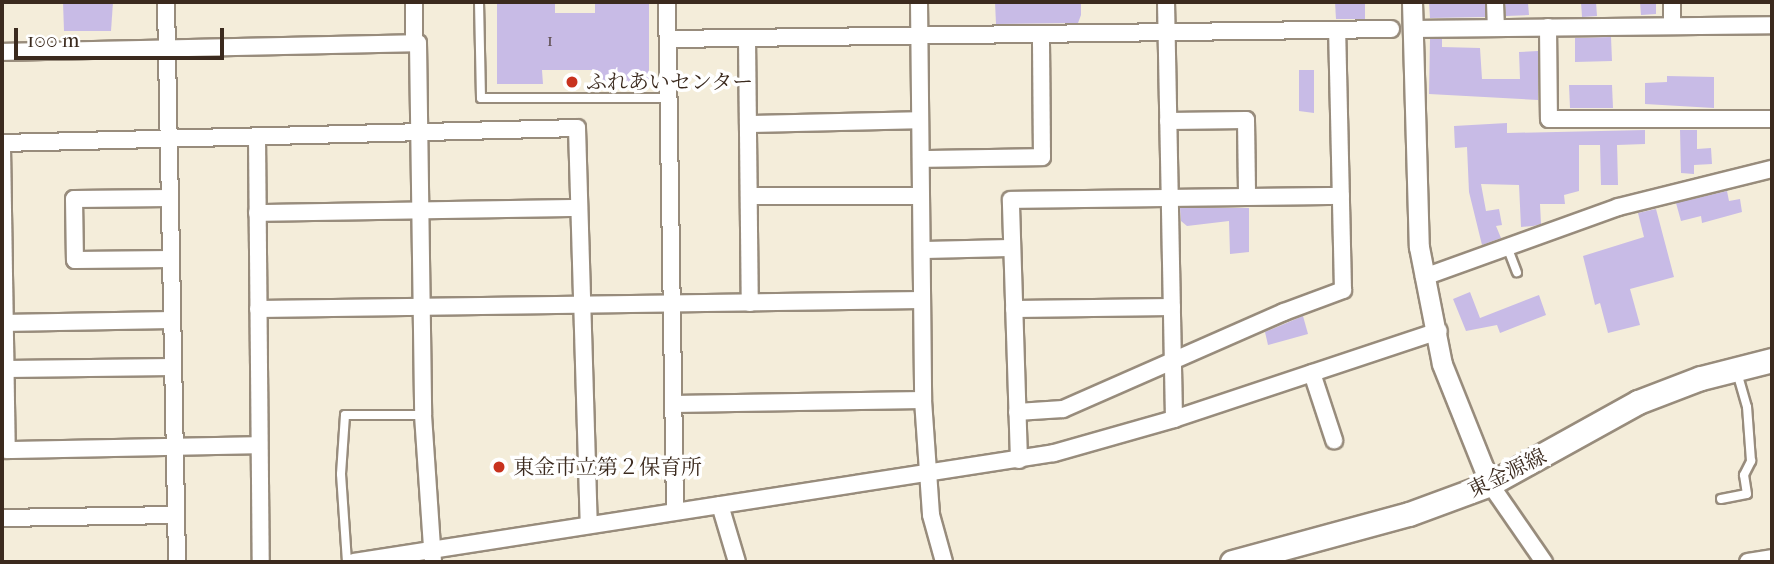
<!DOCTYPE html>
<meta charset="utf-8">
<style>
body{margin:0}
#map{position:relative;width:1774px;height:564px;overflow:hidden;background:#f4edda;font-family:"IM FELL French Canon","Noto Serif JP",serif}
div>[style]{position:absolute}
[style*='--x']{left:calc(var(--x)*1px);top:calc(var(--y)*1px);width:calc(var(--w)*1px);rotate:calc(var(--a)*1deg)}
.building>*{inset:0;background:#c8bbe6}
.roads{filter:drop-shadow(2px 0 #988c7c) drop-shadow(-2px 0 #988c7c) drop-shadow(0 2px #988c7c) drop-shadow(0 -2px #988c7c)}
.service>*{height:8px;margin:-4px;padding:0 4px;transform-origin:4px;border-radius:4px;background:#fff}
.minor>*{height:16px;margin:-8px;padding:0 8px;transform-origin:8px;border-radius:8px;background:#fff}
.tertiary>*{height:19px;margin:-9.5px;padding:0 9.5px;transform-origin:9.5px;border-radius:9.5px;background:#fff}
.secondary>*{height:23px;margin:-11.5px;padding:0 11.5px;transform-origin:11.5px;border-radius:11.5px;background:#fff}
.dots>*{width:19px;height:19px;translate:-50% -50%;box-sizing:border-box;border:4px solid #fff;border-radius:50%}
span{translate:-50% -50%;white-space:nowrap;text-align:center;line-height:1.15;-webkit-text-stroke:7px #fff;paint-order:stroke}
.number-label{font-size:18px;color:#5e4e50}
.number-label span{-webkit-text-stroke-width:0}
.poi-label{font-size:21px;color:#3b2a1e}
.left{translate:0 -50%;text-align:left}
.street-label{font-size:21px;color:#3b2a1e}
.frame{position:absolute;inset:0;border:4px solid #3b2a1e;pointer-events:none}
.scale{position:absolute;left:14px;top:28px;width:210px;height:32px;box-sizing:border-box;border:4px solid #3b2a1e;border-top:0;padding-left:9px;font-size:21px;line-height:24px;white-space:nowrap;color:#3b2a1e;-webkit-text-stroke:5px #fff;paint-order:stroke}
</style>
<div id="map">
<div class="building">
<div style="clip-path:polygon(63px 2px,113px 2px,111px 31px,64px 31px)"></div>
<div style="clip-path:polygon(497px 2px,555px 2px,555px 13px,595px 13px,595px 2px,649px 2px,649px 85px,598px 85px,598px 70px,542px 70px,543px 84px,497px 84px)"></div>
<div style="clip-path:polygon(995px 2px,1081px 2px,1081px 15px,1078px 23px,996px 24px)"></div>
<div style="clip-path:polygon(1335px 2px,1365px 2px,1365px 19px,1336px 19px)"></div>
<div style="clip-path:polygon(1429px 2px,1485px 2px,1485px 17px,1430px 18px)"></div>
<div style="clip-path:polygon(1505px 2px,1528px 3px,1529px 15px,1506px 16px)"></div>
<div style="clip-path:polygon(1581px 2px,1596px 2px,1597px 16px,1582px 17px)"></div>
<div style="clip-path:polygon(1640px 2px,1656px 2px,1656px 14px,1641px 15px)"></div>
<div style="clip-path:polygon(1611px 37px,1612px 61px,1575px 62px,1575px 38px)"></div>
<div style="clip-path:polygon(1430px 39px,1442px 39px,1442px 47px,1480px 48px,1482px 79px,1520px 79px,1519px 52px,1538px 51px,1538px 100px,1429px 94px)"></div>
<div style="clip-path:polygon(1299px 70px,1314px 70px,1314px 113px,1299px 111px)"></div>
<div style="clip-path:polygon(1667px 76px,1714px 77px,1714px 108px,1645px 104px,1645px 83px,1667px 82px)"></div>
<div style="clip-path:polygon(1569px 85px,1612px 85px,1613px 108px,1570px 108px)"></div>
<div style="clip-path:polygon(1507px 123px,1507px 133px,1645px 130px,1645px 144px,1617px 145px,1618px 185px,1601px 185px,1600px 145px,1579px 145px,1579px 191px,1564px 195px,1565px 204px,1540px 204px,1541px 224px,1533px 226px,1521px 227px,1519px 185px,1481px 184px,1486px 211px,1499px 209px,1502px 225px,1496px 226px,1501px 238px,1482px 245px,1469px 192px,1467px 147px,1455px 148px,1454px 126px)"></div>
<div style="clip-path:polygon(1680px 130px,1697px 130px,1697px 149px,1711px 148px,1712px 164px,1694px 165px,1694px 174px,1681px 173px)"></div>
<div style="clip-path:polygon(1727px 191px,1729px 201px,1740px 199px,1742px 212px,1702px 223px,1701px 216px,1681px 221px,1676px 203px)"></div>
<div style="clip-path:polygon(1180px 208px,1249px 208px,1249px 252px,1230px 254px,1229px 221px,1187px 226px,1181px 221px)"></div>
<div style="clip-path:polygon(1656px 209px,1674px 277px,1630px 289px,1640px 325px,1608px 333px,1600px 303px,1595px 305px,1583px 256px,1644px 237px,1638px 213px)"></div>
<div style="clip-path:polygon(1470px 292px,1480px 318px,1539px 295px,1546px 315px,1500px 333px,1497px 325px,1466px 331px,1453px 299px)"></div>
<div style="clip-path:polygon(1303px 316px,1308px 334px,1268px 345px,1265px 332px)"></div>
</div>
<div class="roads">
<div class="service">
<div style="--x:479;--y:2;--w:96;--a:88.8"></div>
<div style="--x:481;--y:98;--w:188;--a:0"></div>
<div style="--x:1508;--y:249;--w:25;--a:69"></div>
<div style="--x:1721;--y:499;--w:26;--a:-11"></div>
<div style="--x:1747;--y:494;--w:19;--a:-99"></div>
<div style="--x:1744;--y:475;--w:16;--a:-63"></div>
<div style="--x:1751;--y:461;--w:54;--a:-94.2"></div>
<div style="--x:1747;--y:407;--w:40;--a:-106"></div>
<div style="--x:347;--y:562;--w:88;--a:-93.9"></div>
<div style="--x:341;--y:474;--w:59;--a:-86.1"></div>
<div style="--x:345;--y:415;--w:78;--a:0"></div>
</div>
<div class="minor">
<div style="--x:166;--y:2;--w:560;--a:88.87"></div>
<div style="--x:414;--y:2;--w:42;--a:90"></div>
<div style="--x:667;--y:2;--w:509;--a:89.1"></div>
<div style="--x:919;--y:2;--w:398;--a:89.4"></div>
<div style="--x:923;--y:400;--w:115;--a:86"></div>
<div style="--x:931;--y:515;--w:49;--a:74.5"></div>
<div style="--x:1166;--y:2;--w:417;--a:88.9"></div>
<div style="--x:1495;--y:2;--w:26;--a:88"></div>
<div style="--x:1672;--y:2;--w:24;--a:90"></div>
<div style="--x:1548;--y:27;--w:92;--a:89.4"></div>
<div style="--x:1549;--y:119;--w:223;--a:0"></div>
<div style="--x:1412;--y:29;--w:360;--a:-0.6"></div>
<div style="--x:747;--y:38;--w:265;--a:89.4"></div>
<div style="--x:668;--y:39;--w:723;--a:-0.79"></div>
<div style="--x:2;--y:52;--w:416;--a:-1.2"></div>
<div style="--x:418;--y:43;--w:372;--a:89.2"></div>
<div style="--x:423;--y:415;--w:147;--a:86.1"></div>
<div style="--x:1168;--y:121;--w:78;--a:-0.7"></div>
<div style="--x:1246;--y:120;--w:76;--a:89.2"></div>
<div style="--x:748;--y:124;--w:172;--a:-1.3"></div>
<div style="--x:257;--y:137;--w:425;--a:89.5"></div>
<div style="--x:2;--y:143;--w:575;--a:-1.49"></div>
<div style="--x:577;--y:128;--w:396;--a:88.3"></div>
<div style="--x:2;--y:147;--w:303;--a:89.1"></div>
<div style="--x:7;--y:450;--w:252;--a:-1.1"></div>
<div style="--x:921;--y:159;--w:121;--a:-0.9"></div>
<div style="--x:1042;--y:157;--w:123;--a:-90.5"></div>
<div style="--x:749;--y:196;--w:172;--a:0"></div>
<div style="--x:170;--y:198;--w:96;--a:179.4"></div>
<div style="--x:74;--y:199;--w:61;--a:89.1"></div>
<div style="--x:75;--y:260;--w:96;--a:-0.6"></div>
<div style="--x:257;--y:213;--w:322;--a:-0.9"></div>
<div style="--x:922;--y:250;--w:90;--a:-1.3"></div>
<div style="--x:1424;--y:277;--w:206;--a:-19.8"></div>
<div style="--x:1618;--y:207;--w:159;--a:-13.9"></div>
<div style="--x:258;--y:309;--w:664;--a:-0.78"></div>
<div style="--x:1014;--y:309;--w:158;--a:-0.7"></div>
<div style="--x:2;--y:323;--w:170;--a:-1"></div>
<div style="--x:6;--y:369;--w:167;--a:-0.7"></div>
<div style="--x:1312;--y:373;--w:71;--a:71.8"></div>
<div style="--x:673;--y:404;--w:250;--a:-0.9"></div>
<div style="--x:1017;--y:412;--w:46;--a:-3.7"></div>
<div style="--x:1063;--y:409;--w:241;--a:-23.7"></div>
<div style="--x:1284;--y:312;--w:63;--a:-20.4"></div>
<div style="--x:1343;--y:290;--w:260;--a:-91.3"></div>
<div style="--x:1019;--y:460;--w:260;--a:-91.8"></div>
<div style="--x:1011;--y:200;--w:330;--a:-0.7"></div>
<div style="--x:1490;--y:484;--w:95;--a:55.3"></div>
<div style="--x:720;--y:505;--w:59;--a:73.4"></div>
<div style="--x:2;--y:518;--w:174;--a:-1"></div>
<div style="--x:354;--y:562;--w:708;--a:-8.85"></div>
<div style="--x:1054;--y:453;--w:125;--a:-15.8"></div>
<div style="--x:1174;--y:419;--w:279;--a:-18.4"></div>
<div style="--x:1748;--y:562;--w:24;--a:-9"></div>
</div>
<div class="tertiary">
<div style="--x:1412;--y:2;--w:245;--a:88.4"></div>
<div style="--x:1419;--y:247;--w:119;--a:78.9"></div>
<div style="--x:1442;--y:364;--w:129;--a:68.2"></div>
</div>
<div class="secondary">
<div style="--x:1232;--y:562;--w:183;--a:-15.2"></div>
<div style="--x:1409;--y:514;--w:86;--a:-20.3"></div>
<div style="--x:1490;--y:484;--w:169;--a:-29"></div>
<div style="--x:1638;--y:402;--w:67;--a:-20.9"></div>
<div style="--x:1701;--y:378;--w:73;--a:-14.2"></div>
</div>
</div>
<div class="dots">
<div style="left:572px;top:82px;background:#c8321e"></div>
<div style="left:499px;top:467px;background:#c8321e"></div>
</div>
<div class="number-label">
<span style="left:550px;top:41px">1</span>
</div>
<div class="poi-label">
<span class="left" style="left:586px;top:82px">ふれあいセンター</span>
<span class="left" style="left:513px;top:467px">東金市立第２保育所</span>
</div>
<div class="street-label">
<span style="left:1507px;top:473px;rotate:-26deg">東金源線</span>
</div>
<div class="frame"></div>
<div class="scale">100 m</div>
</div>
